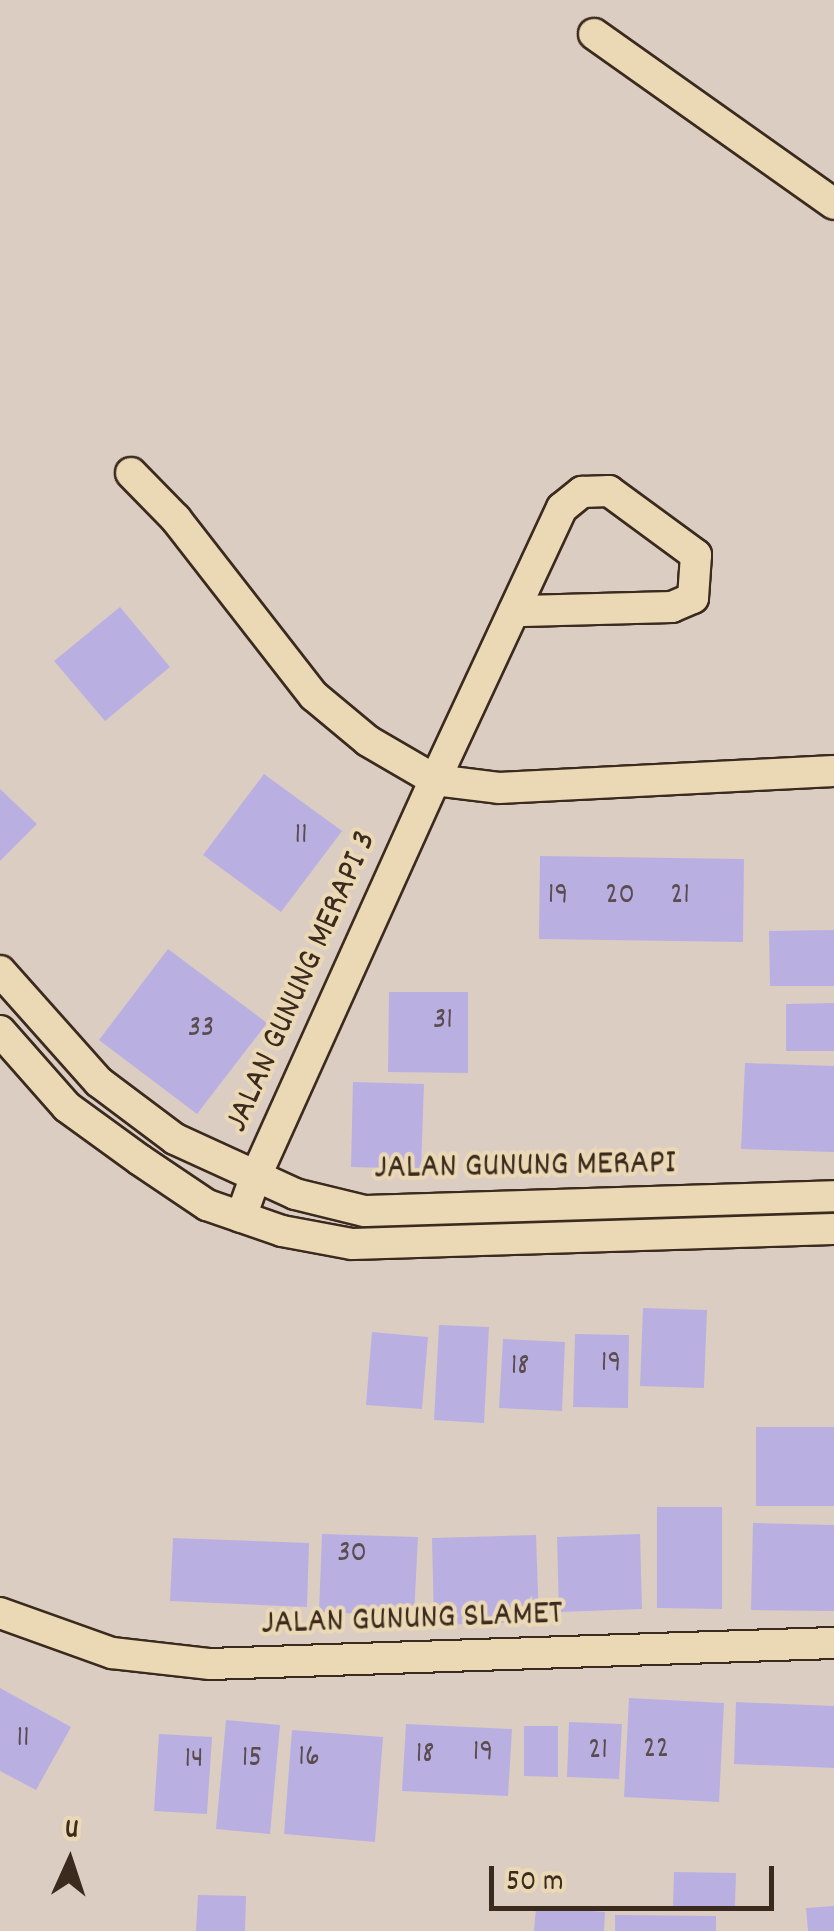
<!DOCTYPE html>
<style>
body{margin:0}
#map{position:relative;width:834px;height:1931px;overflow:hidden;background:#dccdc3;font-family:Dekko,sans-serif}
div>[style]{position:absolute}
[style*='--x']{left:calc(var(--x)*1px);top:calc(var(--y)*1px);width:calc(var(--w)*1px);rotate:calc(var(--a)*1deg)}
.building>*{inset:0;background:#b9b0e1}
.roads{filter:drop-shadow(2px 0 #3b2a1e) drop-shadow(-2px 0 #3b2a1e) drop-shadow(0 2px #3b2a1e) drop-shadow(0 -2px #3b2a1e)}
.minor>*{height:30px;margin:-15px;padding:0 15px;transform-origin:15px;border-radius:15px;background:#ebd9b6}
span{translate:-50% -50%;white-space:nowrap;text-align:center;line-height:1.15;-webkit-text-stroke:8px #ebd9b6;paint-order:stroke}
.number-label{font-size:30px;color:#5a4c4f}
.number-label span{-webkit-text-stroke-width:0}
.street-label{font-size:35px;color:#3b2a1e}
.north{position:absolute;left:20px;top:1811px;width:100px;height:100px;-webkit-text-stroke:8px #ebd9b6;paint-order:stroke;rotate:3deg;font-size:28px;font-weight:700;line-height:40px;text-align:center;color:#3b2a1e}
.north::after{content:'';display:block;margin:auto;width:35px;height:45px;background:#3b2a1e;clip-path:polygon(50% 0,100% 100%,50% 72%,0 100%)}
.scale{position:absolute;left:489px;top:1866px;width:285px;height:45px;box-sizing:border-box;border:5px solid #3b2a1e;border-top:0;padding-left:12px;font-size:30px;line-height:35px;white-space:nowrap;color:#3b2a1e;-webkit-text-stroke:8px #ebd9b6;paint-order:stroke}
</style>
<div id="map">
<div class="building">
<div style="clip-path:polygon(120px 607px,170px 667px,105px 721px,54px 661px)"></div>
<div style="clip-path:polygon(264px 774px,342px 831px,281px 912px,203px 855px)"></div>
<div style="clip-path:polygon(0 789px,37px 824px,0 861px)"></div>
<div style="clip-path:polygon(540px 856px,744px 859px,743px 942px,539px 939px)"></div>
<div style="clip-path:polygon(834px 930px,834px 986px,770px 986px,769px 931px)"></div>
<div style="clip-path:polygon(168px 949px,267px 1023px,197px 1114px,99px 1040px)"></div>
<div style="clip-path:polygon(389px 992px,468px 992px,468px 1073px,388px 1072px)"></div>
<div style="clip-path:polygon(834px 1003px,834px 1051px,786px 1051px,786px 1004px)"></div>
<div style="clip-path:polygon(745px 1063px,834px 1066px,834px 1152px,741px 1149px)"></div>
<div style="clip-path:polygon(353px 1082px,424px 1084px,421px 1169px,351px 1167px)"></div>
<div style="clip-path:polygon(643px 1308px,707px 1310px,704px 1388px,640px 1386px)"></div>
<div style="clip-path:polygon(439px 1325px,489px 1327px,484px 1423px,434px 1420px)"></div>
<div style="clip-path:polygon(372px 1332px,428px 1337px,422px 1409px,366px 1405px)"></div>
<div style="clip-path:polygon(575px 1334px,629px 1335px,628px 1408px,573px 1407px)"></div>
<div style="clip-path:polygon(503px 1339px,565px 1342px,562px 1411px,499px 1408px)"></div>
<div style="clip-path:polygon(756px 1427px,834px 1427px,834px 1506px,756px 1506px)"></div>
<div style="clip-path:polygon(657px 1507px,722px 1507px,722px 1609px,657px 1608px)"></div>
<div style="clip-path:polygon(753px 1523px,834px 1525px,834px 1611px,751px 1610px)"></div>
<div style="clip-path:polygon(322px 1534px,418px 1537px,414px 1616px,319px 1612px)"></div>
<div style="clip-path:polygon(640px 1534px,642px 1609px,559px 1612px,557px 1537px)"></div>
<div style="clip-path:polygon(536px 1535px,539px 1622px,434px 1625px,432px 1538px)"></div>
<div style="clip-path:polygon(173px 1538px,309px 1543px,307px 1607px,170px 1601px)"></div>
<div style="clip-path:polygon(0 1688px,71px 1727px,36px 1790px,0 1771px)"></div>
<div style="clip-path:polygon(629px 1698px,724px 1703px,719px 1802px,624px 1797px)"></div>
<div style="clip-path:polygon(736px 1702px,834px 1706px,834px 1768px,734px 1764px)"></div>
<div style="clip-path:polygon(226px 1720px,280px 1725px,270px 1834px,216px 1829px)"></div>
<div style="clip-path:polygon(569px 1722px,622px 1724px,619px 1779px,567px 1777px)"></div>
<div style="clip-path:polygon(406px 1724px,512px 1729px,508px 1796px,402px 1791px)"></div>
<div style="clip-path:polygon(524px 1726px,558px 1726px,558px 1777px,524px 1776px)"></div>
<div style="clip-path:polygon(292px 1730px,383px 1737px,375px 1842px,284px 1834px)"></div>
<div style="clip-path:polygon(159px 1734px,212px 1737px,207px 1814px,154px 1811px)"></div>
<div style="clip-path:polygon(674px 1872px,736px 1873px,735px 1906px,673px 1906px)"></div>
<div style="clip-path:polygon(198px 1895px,246px 1896px,245px 1931px,196px 1931px)"></div>
<div style="clip-path:polygon(834px 1906px,834px 1931px,808px 1931px,806px 1908px)"></div>
<div style="clip-path:polygon(536px 1907px,605px 1912px,604px 1931px,534px 1931px)"></div>
<div style="clip-path:polygon(615px 1915px,716px 1916px,716px 1931px,615px 1931px)"></div>
</div>
<div class="roads">
<div class="minor">
<div style="--x:594;--y:34;--w:294;--a:35.3"></div>
<div style="--x:131;--y:473;--w:64;--a:45.6"></div>
<div style="--x:176;--y:519;--w:224;--a:52.1"></div>
<div style="--x:314;--y:696;--w:70;--a:39.8"></div>
<div style="--x:368;--y:741;--w:78;--a:30.2"></div>
<div style="--x:435;--y:780;--w:64;--a:7.1"></div>
<div style="--x:499;--y:788;--w:335;--a:-2.9"></div>
<div style="--x:0;--y:971;--w:149;--a:48.3"></div>
<div style="--x:99;--y:1082;--w:95;--a:36.9"></div>
<div style="--x:175;--y:1139;--w:132;--a:24.6"></div>
<div style="--x:295;--y:1194;--w:72;--a:13.7"></div>
<div style="--x:365;--y:1211;--w:469;--a:-1.8"></div>
<div style="--x:0;--y:1031;--w:101;--a:48.6"></div>
<div style="--x:67;--y:1107;--w:90;--a:36"></div>
<div style="--x:140;--y:1160;--w:81;--a:33.9"></div>
<div style="--x:207;--y:1205;--w:79;--a:19.1"></div>
<div style="--x:282;--y:1231;--w:71;--a:10.5"></div>
<div style="--x:352;--y:1244;--w:482;--a:-1.8"></div>
<div style="--x:241;--y:1217;--w:41;--a:-70.3"></div>
<div style="--x:255;--y:1178;--w:437;--a:-65.7"></div>
<div style="--x:435;--y:780;--w:300;--a:-65"></div>
<div style="--x:562;--y:508;--w:26;--a:-39"></div>
<div style="--x:582;--y:492;--w:27;--a:-2"></div>
<div style="--x:609;--y:491;--w:108;--a:36.3"></div>
<div style="--x:696;--y:555;--w:43;--a:94"></div>
<div style="--x:693;--y:598;--w:23;--a:157"></div>
<div style="--x:672;--y:607;--w:158;--a:178.5"></div>
<div style="--x:0;--y:1613;--w:119;--a:19.7"></div>
<div style="--x:112;--y:1653;--w:99;--a:6.4"></div>
<div style="--x:210;--y:1664;--w:624;--a:-1.93"></div>
</div>
</div>
<div class="number-label">
<span style="left:301px;top:837px">11</span>
<span style="left:558px;top:897px">19</span>
<span style="left:620px;top:897px">20</span>
<span style="left:680px;top:897px">21</span>
<span style="left:443px;top:1022px">31</span>
<span style="left:201px;top:1030px">33</span>
<span style="left:611px;top:1365px">19</span>
<span style="left:520px;top:1368px">18</span>
<span style="left:352px;top:1555px">30</span>
<span style="left:23px;top:1740px">11</span>
<span style="left:656px;top:1751px">22</span>
<span style="left:598px;top:1752px">21</span>
<span style="left:483px;top:1754px">19</span>
<span style="left:425px;top:1756px">18</span>
<span style="left:309px;top:1759px">16</span>
<span style="left:252px;top:1760px">15</span>
<span style="left:194px;top:1761px">14</span>
</div>
<div class="street-label">
<span style="left:302px;top:982px;rotate:-66deg">JALAN GUNUNG MERAPI 3</span>
<span style="left:525px;top:1167px;rotate:-1deg">JALAN GUNUNG MERAPI</span>
<span style="left:412px;top:1620px;rotate:-2deg">JALAN GUNUNG SLAMET</span>
</div>
<div class="north">U</div>
<div class="scale">50 m</div>
</div>
